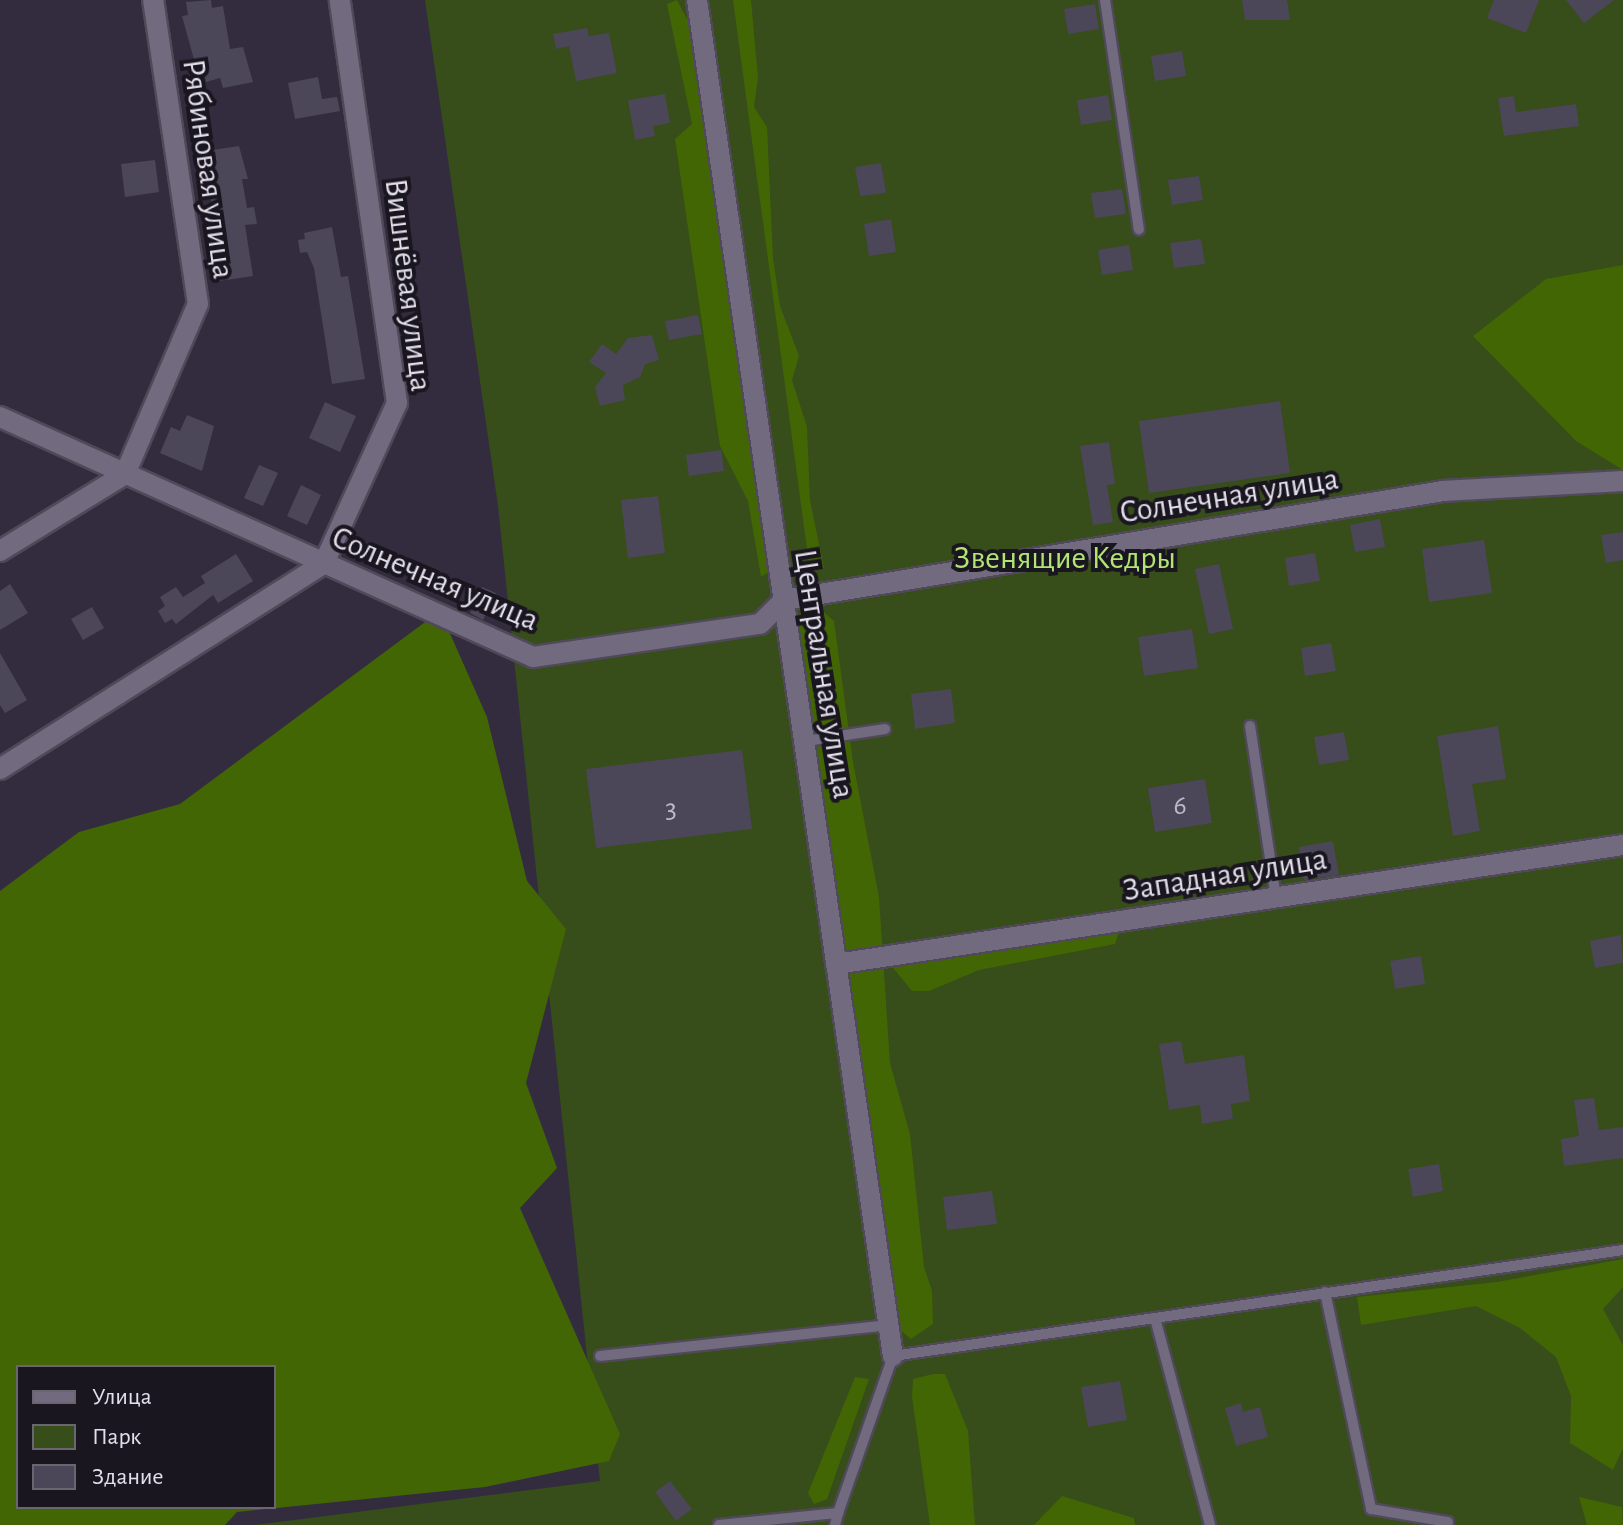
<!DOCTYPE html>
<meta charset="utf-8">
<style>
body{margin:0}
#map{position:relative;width:1623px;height:1525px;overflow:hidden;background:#332c3f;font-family:"Alegreya Sans",sans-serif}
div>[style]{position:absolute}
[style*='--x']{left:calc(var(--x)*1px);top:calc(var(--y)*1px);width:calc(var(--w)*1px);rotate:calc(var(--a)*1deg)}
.green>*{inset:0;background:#374d1a}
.forest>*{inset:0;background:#436604}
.building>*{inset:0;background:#4c4659}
.roads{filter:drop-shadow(2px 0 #4f4958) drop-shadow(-2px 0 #4f4958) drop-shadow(0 2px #4f4958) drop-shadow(0 -2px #4f4958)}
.service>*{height:10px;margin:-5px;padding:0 5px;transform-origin:5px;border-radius:5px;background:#726b80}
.minor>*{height:20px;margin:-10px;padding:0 10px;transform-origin:10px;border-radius:10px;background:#726b80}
span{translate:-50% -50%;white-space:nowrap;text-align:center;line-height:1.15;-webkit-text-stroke:8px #19161f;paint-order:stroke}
.number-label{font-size:28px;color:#bcb8c6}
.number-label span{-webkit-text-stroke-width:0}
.street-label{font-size:32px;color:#e2deea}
.park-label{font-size:32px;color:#b1e473}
.legend{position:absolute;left:16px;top:1365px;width:260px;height:144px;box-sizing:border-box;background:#19161f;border:2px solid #696670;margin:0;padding:10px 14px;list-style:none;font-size:24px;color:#e2deea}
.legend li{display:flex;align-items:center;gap:16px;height:40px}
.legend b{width:40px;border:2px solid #696670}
</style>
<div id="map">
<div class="green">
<div style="clip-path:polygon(425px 0,1623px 0,1623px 1525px,255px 1525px,600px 1481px,498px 506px)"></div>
</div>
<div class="forest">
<div style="clip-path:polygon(677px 0,690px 25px,721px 215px,771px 570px,761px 577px,748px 501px,720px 446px,675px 139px,692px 124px,667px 4px)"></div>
<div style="clip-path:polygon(733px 0,751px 0,758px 78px,754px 107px,767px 127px,773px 258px,780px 306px,799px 356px,792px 380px,807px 427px,810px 500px,824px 568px,810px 571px)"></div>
<div style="clip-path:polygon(1623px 265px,1623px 470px,1576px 441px,1473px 336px,1546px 279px)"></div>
<div style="clip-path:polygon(801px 607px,821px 610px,834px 621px,853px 762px,879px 897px,890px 1063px,910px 1134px,924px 1267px,932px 1291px,933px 1324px,911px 1339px,900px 1330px,798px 621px)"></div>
<div style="clip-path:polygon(evenodd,440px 611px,487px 717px,527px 881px,566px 929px,526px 1083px,557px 1168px,520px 1208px,620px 1434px,609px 1461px,485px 1487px,237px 1512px,225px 1525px,0 1525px,0 891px,79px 832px,180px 804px,440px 611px,18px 1367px,274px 1367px,274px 1507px,18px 1507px,18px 1367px)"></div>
<div style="clip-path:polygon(1119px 932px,1115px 944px,979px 970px,929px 991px,912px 991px,893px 968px,900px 962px,944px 954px)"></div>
<div style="clip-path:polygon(1623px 1259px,1623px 1287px,1603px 1309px,1623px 1345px,1623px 1448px,1613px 1470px,1570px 1443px,1571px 1396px,1556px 1357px,1520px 1328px,1476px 1306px,1361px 1325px,1357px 1297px,1497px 1282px)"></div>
<div style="clip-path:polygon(933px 1374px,945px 1374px,968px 1431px,975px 1525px,930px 1525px,912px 1397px,913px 1379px)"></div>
<div style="clip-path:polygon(855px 1377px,869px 1379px,827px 1499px,814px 1504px,808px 1493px)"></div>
<div style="clip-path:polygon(1062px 1496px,1134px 1518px,1135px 1525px,1034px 1525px)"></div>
<div style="clip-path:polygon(1579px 1497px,1622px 1507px,1623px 1525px,1587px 1525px)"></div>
</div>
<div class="building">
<div style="clip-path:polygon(211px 0,212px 8px,223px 6px,230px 49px,243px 47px,253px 82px,223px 88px,220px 78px,206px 82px,204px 73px,198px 74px,182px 16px,188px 15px,186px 2px)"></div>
<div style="clip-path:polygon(1242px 0,1287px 0,1290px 20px,1245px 20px)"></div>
<div style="clip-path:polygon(1494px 0,1539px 0,1526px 33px,1487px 18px)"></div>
<div style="clip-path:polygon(1566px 0,1614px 0,1584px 23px)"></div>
<div style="clip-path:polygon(1095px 4px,1099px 29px,1068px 34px,1064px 9px)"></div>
<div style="clip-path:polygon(587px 28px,589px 36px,609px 33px,617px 73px,576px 81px,569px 46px,556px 49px,553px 34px)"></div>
<div style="clip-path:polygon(1182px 51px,1186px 76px,1155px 81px,1151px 56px)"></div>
<div style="clip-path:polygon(318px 77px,322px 99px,337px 97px,340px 111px,295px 119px,288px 83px)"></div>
<div style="clip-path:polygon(665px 94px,670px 123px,653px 126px,655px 136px,635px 140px,628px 100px)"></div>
<div style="clip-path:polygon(1108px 95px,1112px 120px,1081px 125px,1077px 100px)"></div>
<div style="clip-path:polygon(1514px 96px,1516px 112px,1576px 104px,1579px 126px,1504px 136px,1498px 98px)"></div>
<div style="clip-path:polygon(239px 146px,248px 179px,242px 179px,247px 208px,254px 207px,257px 224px,245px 225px,253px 276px,220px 281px,206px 151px)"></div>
<div style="clip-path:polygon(155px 160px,159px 192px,125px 197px,121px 164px)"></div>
<div style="clip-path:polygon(881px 163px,886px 193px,860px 196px,855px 167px)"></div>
<div style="clip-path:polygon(1199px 176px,1203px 200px,1172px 205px,1168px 180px)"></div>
<div style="clip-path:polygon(1122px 189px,1126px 214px,1095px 218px,1091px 193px)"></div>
<div style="clip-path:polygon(891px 219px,896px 252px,869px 256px,864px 224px)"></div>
<div style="clip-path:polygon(332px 227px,341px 277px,348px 276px,365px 379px,332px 384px,314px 268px,307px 252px,300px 253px,298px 240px,305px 239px,304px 233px)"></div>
<div style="clip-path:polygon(1201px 239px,1205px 264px,1174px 268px,1170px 243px)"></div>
<div style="clip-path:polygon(1129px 245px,1133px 270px,1102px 275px,1098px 250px)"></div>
<div style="clip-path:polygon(698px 315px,702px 334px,669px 340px,665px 321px)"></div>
<div style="clip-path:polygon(652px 335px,659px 360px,645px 364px,640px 377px,623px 385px,625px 400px,600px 406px,595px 387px,606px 373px,589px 362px,602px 344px,616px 354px,628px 338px)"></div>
<div style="clip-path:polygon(1280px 401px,1290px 473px,1149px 493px,1139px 421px)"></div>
<div style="clip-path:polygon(325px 402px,356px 416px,340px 452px,309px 438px)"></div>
<div style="clip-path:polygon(187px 415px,214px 426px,202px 471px,160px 453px,171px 427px,180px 431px)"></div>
<div style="clip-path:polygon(1109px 442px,1115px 484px,1107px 485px,1113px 522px,1093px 525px,1080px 446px)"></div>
<div style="clip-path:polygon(721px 450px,724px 471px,689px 476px,686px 455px)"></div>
<div style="clip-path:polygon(259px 465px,278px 473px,263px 506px,244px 498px)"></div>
<div style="clip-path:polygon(301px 485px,321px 495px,307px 525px,287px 516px)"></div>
<div style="clip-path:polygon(658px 496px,665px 553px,628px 558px,621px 500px)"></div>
<div style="clip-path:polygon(1380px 519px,1385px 547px,1355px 552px,1350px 525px)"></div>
<div style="clip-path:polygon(1623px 532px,1623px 560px,1606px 563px,1601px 535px)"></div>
<div style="clip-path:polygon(1484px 540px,1492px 593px,1429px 602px,1422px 549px)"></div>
<div style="clip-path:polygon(1315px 553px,1320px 581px,1289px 586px,1285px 558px)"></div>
<div style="clip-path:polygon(236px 554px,253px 581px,218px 603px,213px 595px,176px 624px,172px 619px,165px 623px,158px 611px,165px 606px,160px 597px,176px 587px,183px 597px,205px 583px,201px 576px)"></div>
<div style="clip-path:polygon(1219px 564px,1233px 629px,1209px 634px,1195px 569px)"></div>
<div style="clip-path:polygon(10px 584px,28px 613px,0 630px,0 591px)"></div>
<div style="clip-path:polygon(482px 587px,496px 593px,483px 620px,470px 613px)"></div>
<div style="clip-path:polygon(92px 607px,104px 628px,83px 640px,71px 619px)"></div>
<div style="clip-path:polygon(1192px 629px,1198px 668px,1144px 676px,1138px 637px)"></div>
<div style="clip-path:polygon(1331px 643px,1336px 671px,1305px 676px,1301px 648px)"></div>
<div style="clip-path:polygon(0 653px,27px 700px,5px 713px,0 705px)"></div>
<div style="clip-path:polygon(951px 689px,955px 723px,915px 729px,911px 694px)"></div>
<div style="clip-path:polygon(1498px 726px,1506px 779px,1472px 784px,1480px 831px,1453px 836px,1437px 736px)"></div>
<div style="clip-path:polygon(1344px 732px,1349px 760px,1319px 765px,1314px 737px)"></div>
<div style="clip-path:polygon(742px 750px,752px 829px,596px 848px,586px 769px)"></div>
<div style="clip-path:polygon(1205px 779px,1212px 823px,1155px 832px,1148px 788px)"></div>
<div style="clip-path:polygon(1333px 841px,1339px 875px,1304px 880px,1299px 847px)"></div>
<div style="clip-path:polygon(1621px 935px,1623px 963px,1595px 968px,1590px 941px)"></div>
<div style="clip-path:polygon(1421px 956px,1425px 984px,1395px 989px,1390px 961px)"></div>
<div style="clip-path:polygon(1181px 1041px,1185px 1064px,1244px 1055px,1250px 1101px,1231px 1104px,1233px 1119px,1202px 1124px,1200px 1105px,1169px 1110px,1159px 1044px)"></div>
<div style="clip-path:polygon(1594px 1098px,1599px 1130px,1623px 1127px,1623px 1158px,1564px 1166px,1561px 1139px,1579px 1136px,1574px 1100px)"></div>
<div style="clip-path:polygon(1439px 1164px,1443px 1191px,1413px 1197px,1408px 1169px)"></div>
<div style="clip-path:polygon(992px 1191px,997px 1224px,947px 1230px,943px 1197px)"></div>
<div style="clip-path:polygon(1120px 1381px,1127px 1420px,1088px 1427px,1081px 1387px)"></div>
<div style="clip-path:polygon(1241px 1403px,1243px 1412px,1260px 1407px,1268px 1437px,1236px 1446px,1225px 1408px)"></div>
<div style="clip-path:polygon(670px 1481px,692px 1509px,676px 1521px,655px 1492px)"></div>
</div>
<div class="roads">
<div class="service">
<div style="--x:1105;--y:0;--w:232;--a:81.6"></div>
<div style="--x:1250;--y:726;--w:173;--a:81.4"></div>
<div style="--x:806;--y:741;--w:80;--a:-8.6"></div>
<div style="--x:1325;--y:1292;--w:222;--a:78"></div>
<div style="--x:1371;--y:1509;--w:78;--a:9.6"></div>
<div style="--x:1155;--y:1318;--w:214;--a:75.1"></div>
<div style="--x:600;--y:1356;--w:291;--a:-6.1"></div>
<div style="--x:719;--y:1525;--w:120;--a:-5.8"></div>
<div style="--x:838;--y:1513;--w:166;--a:-70.7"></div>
<div style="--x:893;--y:1356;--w:738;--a:-8.26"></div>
<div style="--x:835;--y:1525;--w:12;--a:-76"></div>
</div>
<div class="minor">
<div style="--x:697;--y:0;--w:1370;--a:81.78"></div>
<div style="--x:0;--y:417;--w:585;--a:24.24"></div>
<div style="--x:533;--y:657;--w:229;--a:-8.3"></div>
<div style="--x:760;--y:624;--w:34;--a:-45"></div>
<div style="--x:784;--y:600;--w:668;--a:-9.39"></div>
<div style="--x:1443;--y:491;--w:180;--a:-3.2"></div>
<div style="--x:0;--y:551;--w:147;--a:-31.6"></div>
<div style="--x:125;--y:474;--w:185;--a:-66.8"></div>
<div style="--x:198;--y:304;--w:307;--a:-98.4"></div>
<div style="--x:0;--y:769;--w:384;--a:-32.4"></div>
<div style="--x:324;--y:563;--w:176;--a:-65.5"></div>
<div style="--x:397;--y:403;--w:407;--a:-98.1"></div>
<div style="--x:836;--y:964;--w:796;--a:-8.6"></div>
</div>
</div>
<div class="number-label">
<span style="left:1180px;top:806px">6</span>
<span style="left:671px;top:809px">3</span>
</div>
<div class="street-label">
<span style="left:208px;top:169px;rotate:82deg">Рябиновая улица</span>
<span style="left:408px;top:285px;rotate:83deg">Вишнёвая улица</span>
<span style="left:1229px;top:496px;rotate:-9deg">Солнечная улица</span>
<span style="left:435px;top:579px;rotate:23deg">Солнечная улица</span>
<span style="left:824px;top:674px;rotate:81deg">Центральная улица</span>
<span style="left:1225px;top:875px;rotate:-9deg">Западная улица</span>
</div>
<div class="park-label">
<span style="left:1065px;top:558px">Звенящие Кедры</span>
</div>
<ul class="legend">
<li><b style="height:10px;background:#726b80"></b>Улица</li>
<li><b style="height:22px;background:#374d1a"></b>Парк</li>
<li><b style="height:22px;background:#4c4659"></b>Здание</li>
</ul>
</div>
